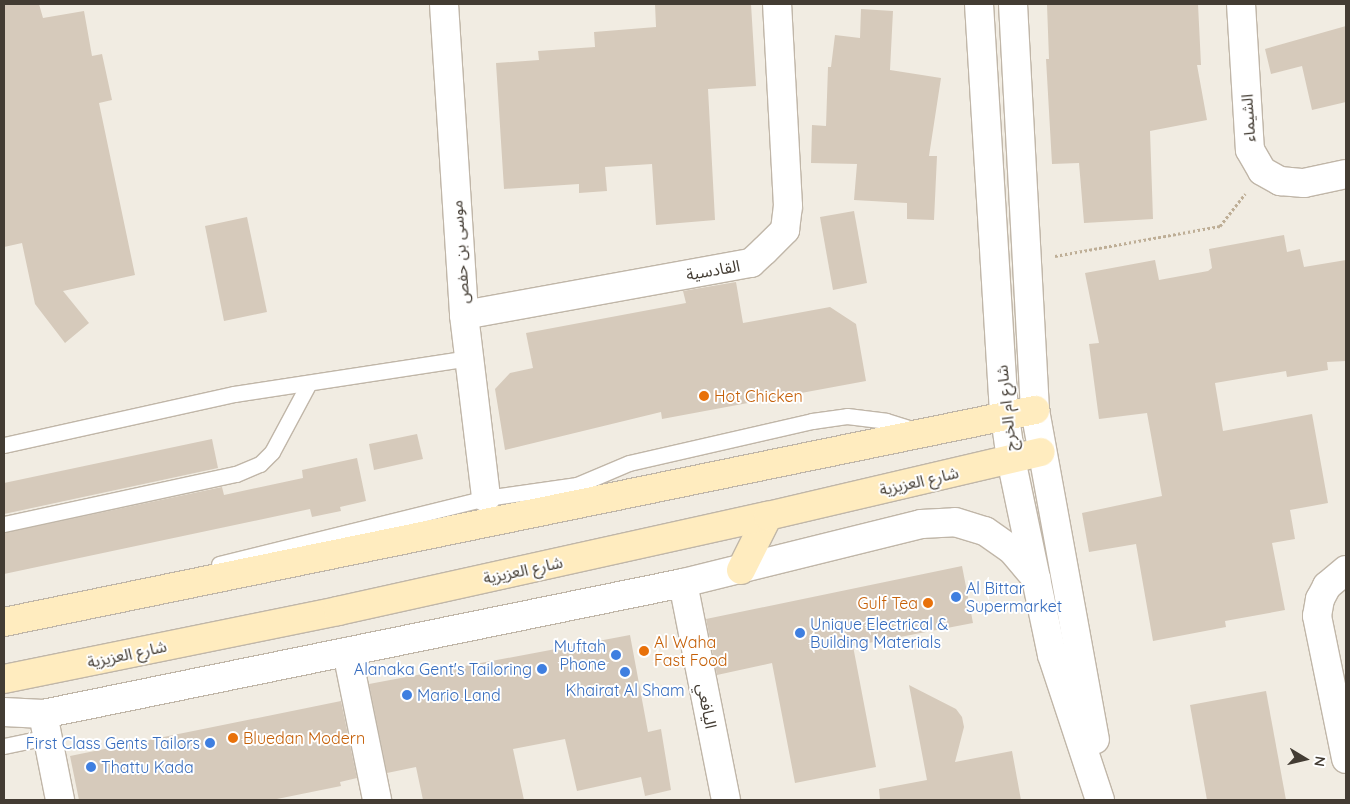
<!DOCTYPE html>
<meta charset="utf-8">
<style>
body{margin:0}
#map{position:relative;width:1350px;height:804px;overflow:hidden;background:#f1ece2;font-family:Quicksand,"Noto Sans Arabic",sans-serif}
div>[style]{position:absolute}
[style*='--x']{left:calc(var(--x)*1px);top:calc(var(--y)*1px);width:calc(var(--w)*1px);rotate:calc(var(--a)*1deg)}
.building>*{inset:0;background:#d6cabb}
.path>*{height:3px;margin-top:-1.5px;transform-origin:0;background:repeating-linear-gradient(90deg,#beae96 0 2.5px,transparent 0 5px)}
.roads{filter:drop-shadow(1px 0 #c0b6a8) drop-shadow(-1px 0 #c0b6a8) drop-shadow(0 1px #c0b6a8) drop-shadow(0 -1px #c0b6a8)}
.service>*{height:15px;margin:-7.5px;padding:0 7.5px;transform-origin:7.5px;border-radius:7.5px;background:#fff}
.minor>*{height:28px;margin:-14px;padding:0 14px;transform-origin:14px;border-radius:14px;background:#fff}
.tertiary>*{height:28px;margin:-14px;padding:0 14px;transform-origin:14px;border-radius:14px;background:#fff}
.secondary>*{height:28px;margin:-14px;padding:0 14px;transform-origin:14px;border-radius:14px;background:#ffecbf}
.dots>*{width:14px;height:14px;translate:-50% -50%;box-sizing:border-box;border:2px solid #fff;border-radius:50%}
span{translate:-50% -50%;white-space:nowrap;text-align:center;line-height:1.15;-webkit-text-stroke:4px #fff;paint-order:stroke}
.street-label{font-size:16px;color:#433c33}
.food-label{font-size:16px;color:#c56008}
.left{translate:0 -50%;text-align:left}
.right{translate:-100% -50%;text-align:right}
.shop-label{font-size:16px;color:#366cbe}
.frame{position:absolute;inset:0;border:5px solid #433c33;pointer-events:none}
.north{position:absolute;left:1280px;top:734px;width:50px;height:50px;-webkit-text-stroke:4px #fff;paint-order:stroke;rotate:99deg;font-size:14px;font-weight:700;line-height:20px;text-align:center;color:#433c33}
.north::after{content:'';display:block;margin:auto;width:18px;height:22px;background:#433c33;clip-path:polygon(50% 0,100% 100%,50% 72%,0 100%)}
</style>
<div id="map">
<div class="building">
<div style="clip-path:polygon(4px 4px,39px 4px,43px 18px,84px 11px,92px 56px,102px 54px,112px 100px,99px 103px,135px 275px,63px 291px,89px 323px,65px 343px,35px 304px,22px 243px,4px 247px)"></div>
<div style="clip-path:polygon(655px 4px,751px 4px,756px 86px,708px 89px,715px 220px,656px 225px,652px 164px,605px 167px,607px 191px,579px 193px,579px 184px,504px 189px,496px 63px,539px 60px,538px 51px,595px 47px,594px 32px,656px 27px)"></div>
<div style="clip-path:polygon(1198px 4px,1201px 65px,1197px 65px,1207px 120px,1150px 131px,1153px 219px,1084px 223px,1079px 163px,1052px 164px,1046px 59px,1049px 59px,1047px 5px)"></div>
<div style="clip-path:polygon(861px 9px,893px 11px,890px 70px,941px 78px,929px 156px,937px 156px,934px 220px,907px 219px,907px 203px,854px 200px,857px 164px,811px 163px,812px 125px,826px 126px,828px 67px,831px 67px,835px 35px,860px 38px)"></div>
<div style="clip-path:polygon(1346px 26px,1346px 102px,1312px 110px,1302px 66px,1271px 74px,1265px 49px)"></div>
<div style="clip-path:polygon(854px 211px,867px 283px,833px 290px,820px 217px)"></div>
<div style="clip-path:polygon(247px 217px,267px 312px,224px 321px,205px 226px)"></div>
<div style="clip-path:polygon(1284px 235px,1287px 252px,1300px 249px,1304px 267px,1346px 260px,1346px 361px,1327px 362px,1328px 370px,1287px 377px,1286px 371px,1215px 383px,1223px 431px,1312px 414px,1328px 503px,1290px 510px,1295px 539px,1272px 543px,1285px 610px,1225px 621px,1226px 627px,1153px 641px,1136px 544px,1089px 552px,1082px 513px,1162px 496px,1147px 413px,1099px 419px,1089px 344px,1099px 343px,1085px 273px,1155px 260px,1159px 280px,1208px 271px,1212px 268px,1209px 249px)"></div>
<div style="clip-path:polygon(736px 282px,743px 323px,830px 307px,856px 324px,866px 381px,662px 419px,661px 412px,505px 450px,495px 389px,510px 373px,533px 368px,526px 333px,686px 303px,683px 291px)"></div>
<div style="clip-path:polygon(417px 434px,423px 459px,374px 470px,369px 444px)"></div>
<div style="clip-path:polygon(212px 439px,218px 468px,4px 514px,4px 483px)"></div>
<div style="clip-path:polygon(357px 458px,366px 501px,340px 507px,341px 511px,312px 517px,310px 509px,4px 574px,4px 533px,222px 487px,224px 495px,303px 478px,302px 470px)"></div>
<div style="clip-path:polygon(962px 566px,973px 623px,853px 646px,876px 767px,795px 783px,772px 663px,717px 675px,706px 619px)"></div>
<div style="clip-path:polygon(630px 635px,648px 732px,661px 729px,671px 790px,645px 796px,641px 777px,577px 791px,565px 739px,513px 749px,524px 800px,423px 800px,416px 767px,387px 773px,369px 684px)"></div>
<div style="clip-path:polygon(909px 685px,956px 709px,962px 717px,964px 727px,955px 762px,1012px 751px,1021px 800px,880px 800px,879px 789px,927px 780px)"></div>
<div style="clip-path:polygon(1266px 691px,1286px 800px,1207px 800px,1190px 705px)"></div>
<div style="clip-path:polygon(341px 701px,357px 778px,340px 782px,341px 786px,272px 800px,79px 800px,70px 756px)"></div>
</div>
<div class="path">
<div style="--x:1055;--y:256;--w:168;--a:-10.3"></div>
<div style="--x:1220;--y:226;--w:41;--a:-52"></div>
</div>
<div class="roads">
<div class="service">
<div style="--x:4;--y:445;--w:236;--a:-12.5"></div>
<div style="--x:234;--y:394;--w:238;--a:-8.7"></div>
<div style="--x:4;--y:524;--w:237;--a:-12.2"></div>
<div style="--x:236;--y:474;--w:26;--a:-23"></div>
<div style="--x:260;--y:464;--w:17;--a:-45"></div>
<div style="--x:272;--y:452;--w:78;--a:-61.8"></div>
<div style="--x:219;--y:564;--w:275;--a:-13.9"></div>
<div style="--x:486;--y:498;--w:92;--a:-8.1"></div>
<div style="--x:577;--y:485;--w:56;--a:-22.9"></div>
<div style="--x:629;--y:463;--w:188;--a:-12.9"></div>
<div style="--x:812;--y:421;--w:35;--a:-8"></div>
<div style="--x:847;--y:416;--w:39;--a:7"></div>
<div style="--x:886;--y:421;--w:31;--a:17"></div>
<div style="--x:4;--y:746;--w:44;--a:-11.8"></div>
</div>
<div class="minor">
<div style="--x:444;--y:4;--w:312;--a:86.3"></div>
<div style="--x:464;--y:315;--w:184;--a:83.1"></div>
<div style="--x:1241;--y:4;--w:146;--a:86.5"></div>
<div style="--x:1250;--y:150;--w:24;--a:60"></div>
<div style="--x:1262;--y:171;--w:21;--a:29"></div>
<div style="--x:1280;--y:181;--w:24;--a:5"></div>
<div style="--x:1304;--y:183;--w:43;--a:-12.1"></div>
<div style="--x:464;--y:315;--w:292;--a:-10.3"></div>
<div style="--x:751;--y:263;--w:18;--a:-43"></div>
<div style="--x:764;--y:251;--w:30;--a:-45"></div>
<div style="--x:785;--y:230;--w:24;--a:-83"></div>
<div style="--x:788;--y:206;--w:202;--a:-93.1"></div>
<div style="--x:1346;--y:570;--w:25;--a:140"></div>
<div style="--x:1327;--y:586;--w:15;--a:118"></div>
<div style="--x:1320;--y:599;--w:17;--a:100"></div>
<div style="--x:1317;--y:616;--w:146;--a:78.5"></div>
<div style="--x:683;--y:583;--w:221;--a:78.8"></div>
<div style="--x:347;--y:652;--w:151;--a:78.5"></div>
<div style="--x:4;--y:712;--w:39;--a:3"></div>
<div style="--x:43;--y:714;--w:653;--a:-11.57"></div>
<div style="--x:683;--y:583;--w:245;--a:-13.9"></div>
<div style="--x:921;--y:524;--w:34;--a:-3"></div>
<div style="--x:955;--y:522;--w:31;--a:17"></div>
<div style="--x:985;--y:531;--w:33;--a:35"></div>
<div style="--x:1012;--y:550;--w:38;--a:50"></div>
<div style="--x:43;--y:714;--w:88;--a:78.8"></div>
</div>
<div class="tertiary">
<div style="--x:979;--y:4;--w:407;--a:86.5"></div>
<div style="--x:1004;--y:410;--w:49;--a:81.9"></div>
<div style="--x:1011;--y:459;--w:200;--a:78.2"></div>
<div style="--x:1052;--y:655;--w:153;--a:71.7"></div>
<div style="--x:1013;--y:4;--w:407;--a:86.9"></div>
<div style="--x:1035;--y:410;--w:335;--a:79.7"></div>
</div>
<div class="secondary">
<div style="--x:741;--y:570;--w:60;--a:-63.4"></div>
<div style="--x:4;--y:622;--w:1053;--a:-11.62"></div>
<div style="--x:4;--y:679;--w:341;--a:-11.5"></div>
<div style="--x:338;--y:611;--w:440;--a:-12.5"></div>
<div style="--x:768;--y:516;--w:280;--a:-13.2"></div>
</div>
</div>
<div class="dots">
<div style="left:704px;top:396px;background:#e8710a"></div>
<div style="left:956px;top:597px;background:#3f7fe0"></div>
<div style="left:928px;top:603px;background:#e8710a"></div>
<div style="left:800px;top:633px;background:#3f7fe0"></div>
<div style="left:644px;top:651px;background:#e8710a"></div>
<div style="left:616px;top:655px;background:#3f7fe0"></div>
<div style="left:542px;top:669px;background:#3f7fe0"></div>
<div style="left:625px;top:672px;background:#3f7fe0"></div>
<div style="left:407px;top:695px;background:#3f7fe0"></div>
<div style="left:233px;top:738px;background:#e8710a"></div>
<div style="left:210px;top:743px;background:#3f7fe0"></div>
<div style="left:91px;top:767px;background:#3f7fe0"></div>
</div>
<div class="street-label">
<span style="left:1248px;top:118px;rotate:-94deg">الشيماء</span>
<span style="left:460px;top:252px;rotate:-94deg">موسى بن حفص</span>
<span style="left:713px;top:270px;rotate:-10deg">القادسية</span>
<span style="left:1006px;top:408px;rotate:-96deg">شارع ام الخرج</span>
<span style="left:919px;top:481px;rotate:-13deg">شارع العزيزية</span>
<span style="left:523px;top:570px;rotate:-12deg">شارع العزيزية</span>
<span style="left:127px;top:654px;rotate:-12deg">شارع العزيزية</span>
<span style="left:707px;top:706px;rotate:79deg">اليافعي</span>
</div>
<div class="food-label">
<span class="left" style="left:714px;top:396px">Hot Chicken</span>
<span class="right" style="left:918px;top:603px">Gulf Tea</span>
<span class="left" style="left:654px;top:651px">Al Waha<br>Fast Food</span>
<span class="left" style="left:243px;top:738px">Bluedan Modern</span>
</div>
<div class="shop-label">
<span class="left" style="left:966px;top:597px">Al Bittar<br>Supermarket</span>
<span class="left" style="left:810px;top:633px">Unique Electrical &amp;<br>Building Materials</span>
<span class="right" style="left:606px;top:655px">Muftah<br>Phone</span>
<span class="right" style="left:532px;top:669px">Alanaka Gent's Tailoring</span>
<span style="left:625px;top:690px">Khairat Al Sham</span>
<span class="left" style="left:417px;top:695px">Mario Land</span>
<span class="right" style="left:200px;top:743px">First Class Gents Tailors</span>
<span class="left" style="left:101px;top:767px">Thattu Kada</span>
</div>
<div class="frame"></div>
<div class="north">N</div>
</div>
